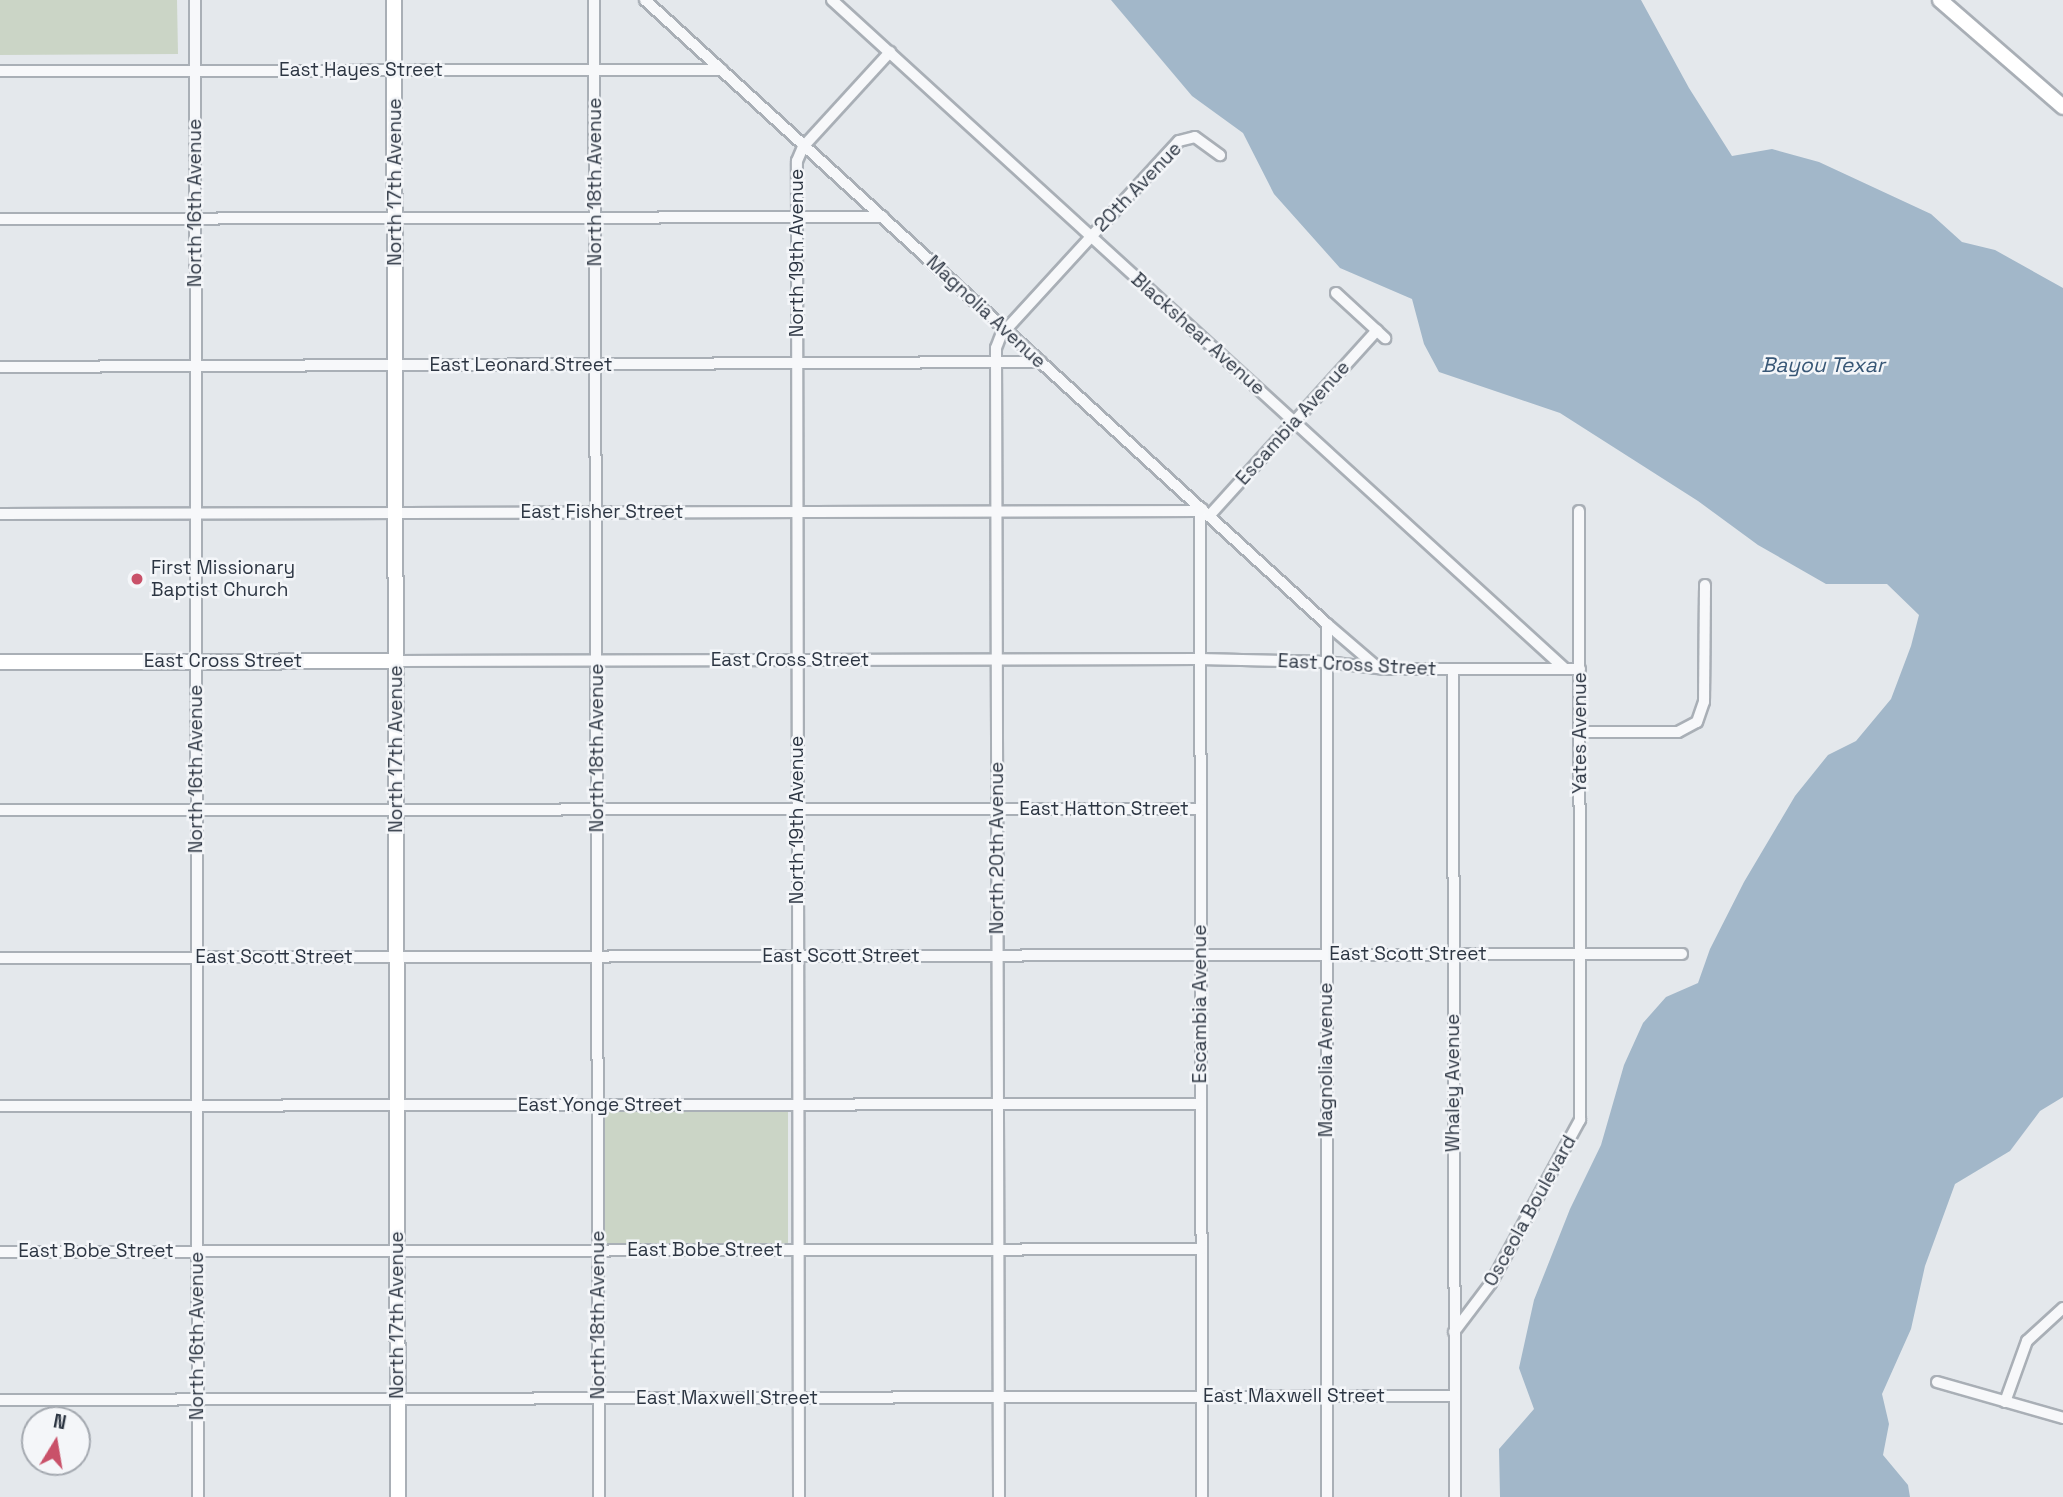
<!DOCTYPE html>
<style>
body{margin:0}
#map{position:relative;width:2063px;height:1497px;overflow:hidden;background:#e4e8ec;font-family:"Space Grotesk",sans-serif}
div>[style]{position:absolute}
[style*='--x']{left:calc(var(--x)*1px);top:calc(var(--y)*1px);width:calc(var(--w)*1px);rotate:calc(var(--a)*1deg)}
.green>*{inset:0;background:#cbd5c6}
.water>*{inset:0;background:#a2b7c9}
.roads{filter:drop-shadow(2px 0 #a9afb6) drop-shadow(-2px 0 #a9afb6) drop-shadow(0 2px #a9afb6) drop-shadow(0 -2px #a9afb6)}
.street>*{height:10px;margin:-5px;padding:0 5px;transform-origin:5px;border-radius:5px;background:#f7f8fa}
.secondary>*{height:14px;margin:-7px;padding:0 7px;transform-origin:7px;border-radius:7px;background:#fff}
.dots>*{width:19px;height:19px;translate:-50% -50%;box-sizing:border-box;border:4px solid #f4f6f9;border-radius:50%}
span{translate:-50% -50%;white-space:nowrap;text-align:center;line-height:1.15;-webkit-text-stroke:5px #f4f6f9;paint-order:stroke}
.street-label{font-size:19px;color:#2d3643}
.poi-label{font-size:19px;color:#2d3643}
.left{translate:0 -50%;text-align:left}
.water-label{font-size:21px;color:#385776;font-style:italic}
.north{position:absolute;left:21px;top:1406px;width:70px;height:70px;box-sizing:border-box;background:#f4f6f9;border:2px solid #a4a9b0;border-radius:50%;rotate:11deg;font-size:19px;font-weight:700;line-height:28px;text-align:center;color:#2d3643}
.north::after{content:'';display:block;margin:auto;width:24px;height:32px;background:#c95169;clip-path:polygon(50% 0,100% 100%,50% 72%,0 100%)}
</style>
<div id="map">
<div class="green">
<div style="clip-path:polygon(0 0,177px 0,178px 54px,0 55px)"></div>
<div style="clip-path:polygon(602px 1110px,788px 1112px,788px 1243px,603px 1243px)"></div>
</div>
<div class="water">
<div style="clip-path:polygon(1111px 0,1641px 0,1689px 88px,1732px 156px,1772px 149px,1819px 162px,1931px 214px,1962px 242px,1995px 250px,2063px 288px,2063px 1097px,2040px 1111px,2010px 1151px,1955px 1184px,1925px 1266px,1911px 1329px,1882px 1394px,1889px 1424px,1883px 1455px,1908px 1485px,1910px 1497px,1500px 1497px,1499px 1449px,1534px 1409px,1519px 1368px,1534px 1300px,1570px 1209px,1601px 1145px,1624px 1065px,1643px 1023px,1666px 997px,1698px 983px,1710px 949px,1744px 882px,1795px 796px,1828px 755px,1856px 741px,1891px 699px,1911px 646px,1919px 615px,1887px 584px,1826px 584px,1758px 545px,1698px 501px,1560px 413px,1439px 372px,1424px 344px,1412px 299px,1340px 268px,1274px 194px,1243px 133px,1192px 96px)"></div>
</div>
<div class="roads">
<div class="street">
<div style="--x:195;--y:0;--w:1497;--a:89.89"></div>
<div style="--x:594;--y:0;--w:1497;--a:89.81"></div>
<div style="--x:645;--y:0;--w:924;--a:42.46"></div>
<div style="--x:1327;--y:624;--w:873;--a:90"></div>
<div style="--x:832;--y:0;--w:991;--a:42.38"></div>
<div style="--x:0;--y:71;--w:722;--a:-0.08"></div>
<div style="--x:0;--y:219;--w:883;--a:-0.13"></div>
<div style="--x:1336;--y:293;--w:67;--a:42.6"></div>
<div style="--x:0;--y:367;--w:1041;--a:-0.28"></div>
<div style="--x:1200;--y:511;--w:986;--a:89.88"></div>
<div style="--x:0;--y:514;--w:1200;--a:-0.14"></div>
<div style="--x:1200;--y:511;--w:3;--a:-45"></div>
<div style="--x:1210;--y:515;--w:249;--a:-47.9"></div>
<div style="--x:1327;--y:624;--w:66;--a:40.7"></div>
<div style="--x:396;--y:661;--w:804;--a:-0.14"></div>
<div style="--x:1200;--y:659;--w:126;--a:1.4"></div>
<div style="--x:1326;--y:662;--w:60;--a:6.7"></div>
<div style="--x:1386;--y:669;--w:194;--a:0"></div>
<div style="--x:1453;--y:670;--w:827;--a:89.86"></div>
<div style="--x:1579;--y:732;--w:99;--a:0"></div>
<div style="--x:1678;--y:732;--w:21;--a:-28"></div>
<div style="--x:1697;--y:722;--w:21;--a:-71"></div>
<div style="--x:1704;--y:702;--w:117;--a:-89.5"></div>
<div style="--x:0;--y:810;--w:1200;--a:-0.05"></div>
<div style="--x:0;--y:958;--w:1682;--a:-0.14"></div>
<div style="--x:0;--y:1106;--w:1200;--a:-0.1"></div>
<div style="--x:0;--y:1252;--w:1201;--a:-0.14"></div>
<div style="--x:1454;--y:1332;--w:61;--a:-52.9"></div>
<div style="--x:1491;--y:1283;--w:186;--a:-61.4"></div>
<div style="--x:1580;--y:1120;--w:609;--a:-90.09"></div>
<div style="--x:1937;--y:1382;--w:131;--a:15.9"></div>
<div style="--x:0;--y:1400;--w:1454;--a:-0.16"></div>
<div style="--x:2005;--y:1402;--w:65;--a:-70.2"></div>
<div style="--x:2027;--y:1341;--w:49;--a:-42.5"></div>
<div style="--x:799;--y:1497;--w:1336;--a:-90.09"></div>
<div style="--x:797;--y:161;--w:15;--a:-67"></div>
<div style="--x:803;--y:147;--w:129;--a:-47.5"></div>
<div style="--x:999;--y:1497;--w:1149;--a:-90.15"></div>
<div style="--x:996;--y:348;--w:14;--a:-69"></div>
<div style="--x:1001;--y:335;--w:263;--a:-47.5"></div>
<div style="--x:1179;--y:141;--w:16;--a:-14"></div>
<div style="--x:1195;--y:137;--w:31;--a:36"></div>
</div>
<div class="secondary">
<div style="--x:394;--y:0;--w:1497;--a:89.85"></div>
<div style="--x:1940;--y:0;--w:163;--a:41"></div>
<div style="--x:0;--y:662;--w:396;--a:-0.1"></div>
</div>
</div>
<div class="dots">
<div style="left:137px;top:579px;background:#c95169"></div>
</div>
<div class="street-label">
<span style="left:361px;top:70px">East Hayes Street</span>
<span style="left:395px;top:182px;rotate:-90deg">North 17th Avenue</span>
<span style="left:595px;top:182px;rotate:-90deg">North 18th Avenue</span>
<span style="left:1138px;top:187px;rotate:-46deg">20th Avenue</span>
<span style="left:195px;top:203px;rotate:-90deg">North 16th Avenue</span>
<span style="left:797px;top:253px;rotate:-90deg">North 19th Avenue</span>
<span style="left:986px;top:312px;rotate:43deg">Magnolia Avenue</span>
<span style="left:1198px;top:334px;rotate:42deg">Blackshear Avenue</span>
<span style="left:521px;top:365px">East Leonard Street</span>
<span style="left:1293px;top:423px;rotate:-48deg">Escambia Avenue</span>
<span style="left:602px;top:512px">East Fisher Street</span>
<span style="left:790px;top:660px">East Cross Street</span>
<span style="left:223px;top:661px">East Cross Street</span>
<span style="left:1357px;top:665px;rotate:3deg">East Cross Street</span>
<span style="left:1580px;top:733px;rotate:-90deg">Yates Avenue</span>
<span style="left:597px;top:748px;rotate:-90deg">North 18th Avenue</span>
<span style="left:396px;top:749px;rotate:-90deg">North 17th Avenue</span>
<span style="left:196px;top:769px;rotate:-90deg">North 16th Avenue</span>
<span style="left:1104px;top:809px">East Hatton Street</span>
<span style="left:797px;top:820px;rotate:-90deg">North 19th Avenue</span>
<span style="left:997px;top:848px;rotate:-90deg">North 20th Avenue</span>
<span style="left:1408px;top:954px">East Scott Street</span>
<span style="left:841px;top:956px">East Scott Street</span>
<span style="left:274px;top:957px">East Scott Street</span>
<span style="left:1200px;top:1004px;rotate:-90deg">Escambia Avenue</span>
<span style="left:1326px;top:1060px;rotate:-90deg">Magnolia Avenue</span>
<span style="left:1453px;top:1083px;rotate:-90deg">Whaley Avenue</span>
<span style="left:600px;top:1105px">East Yonge Street</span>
<span style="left:1530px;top:1211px;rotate:-61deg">Osceola Boulevard</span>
<span style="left:705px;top:1250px">East Bobe Street</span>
<span style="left:96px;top:1251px">East Bobe Street</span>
<span style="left:397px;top:1315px;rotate:-90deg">North 17th Avenue</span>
<span style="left:598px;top:1315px;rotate:-90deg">North 18th Avenue</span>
<span style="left:197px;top:1336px;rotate:-90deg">North 16th Avenue</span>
<span style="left:1294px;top:1396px">East Maxwell Street</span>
<span style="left:727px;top:1398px">East Maxwell Street</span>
</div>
<div class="poi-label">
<span class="left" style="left:151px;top:579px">First Missionary<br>Baptist Church</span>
</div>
<div class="water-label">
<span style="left:1823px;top:365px">Bayou Texar</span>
</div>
<div class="north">N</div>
</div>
